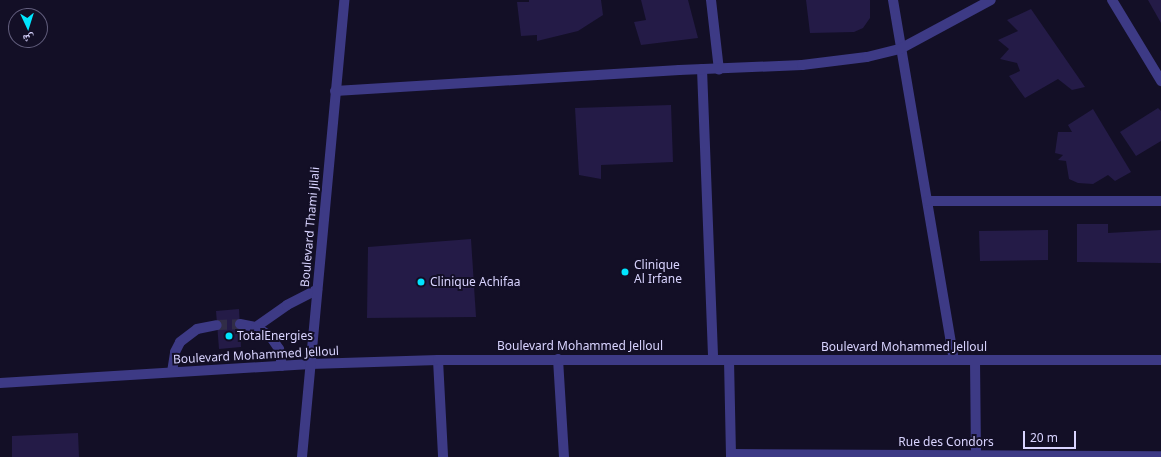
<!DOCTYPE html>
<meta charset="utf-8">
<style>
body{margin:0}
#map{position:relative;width:1161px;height:457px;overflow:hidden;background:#130f26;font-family:"Noto Sans","Noto Naskh Arabic",sans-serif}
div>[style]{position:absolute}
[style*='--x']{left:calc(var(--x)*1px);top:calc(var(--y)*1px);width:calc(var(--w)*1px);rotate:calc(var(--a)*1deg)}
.building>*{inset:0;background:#241b47}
.minor-tunnel>*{height:10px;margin-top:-5px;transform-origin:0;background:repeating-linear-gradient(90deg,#312d47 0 10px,transparent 0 15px)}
.minor>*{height:10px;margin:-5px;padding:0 5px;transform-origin:5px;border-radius:5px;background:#3d3a85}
.dots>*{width:11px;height:11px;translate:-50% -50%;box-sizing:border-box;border:2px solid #130f26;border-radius:50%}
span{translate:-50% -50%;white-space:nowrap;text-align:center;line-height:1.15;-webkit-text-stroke:4px #130f26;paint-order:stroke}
.street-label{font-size:12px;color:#d9d4ff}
.poi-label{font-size:12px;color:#d9d4ff}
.left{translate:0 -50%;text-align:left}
.north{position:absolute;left:8px;top:8px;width:40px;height:40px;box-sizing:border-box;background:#130f26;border:1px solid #625e7d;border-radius:50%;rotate:176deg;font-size:11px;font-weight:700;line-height:16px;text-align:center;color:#d9d4ff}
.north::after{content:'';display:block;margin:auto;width:14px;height:18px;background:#00e5ff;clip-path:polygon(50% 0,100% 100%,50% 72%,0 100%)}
.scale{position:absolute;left:1023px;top:431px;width:53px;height:18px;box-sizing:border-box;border:2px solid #d9d4ff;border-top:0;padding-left:5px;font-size:12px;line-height:14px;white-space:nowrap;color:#d9d4ff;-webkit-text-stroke:3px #130f26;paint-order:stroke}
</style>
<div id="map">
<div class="building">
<div style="clip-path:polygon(529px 0,601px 0,603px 15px,578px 31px,537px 41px,537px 35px,521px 36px,517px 2px,529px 2px)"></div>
<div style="clip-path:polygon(641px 0,688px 0,698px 38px,641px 45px,634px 22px,646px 20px)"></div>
<div style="clip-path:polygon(806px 0,870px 0,870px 18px,863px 28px,854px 32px,810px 33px)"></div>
<div style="clip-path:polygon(1148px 0,1161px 0,1161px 23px)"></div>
<div style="clip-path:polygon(1031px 9px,1085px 87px,1072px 90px,1058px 79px,1025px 98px,1009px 76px,1020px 71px,1017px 63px,1000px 59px,1009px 49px,998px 40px,1018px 31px,1007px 20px)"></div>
<div style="clip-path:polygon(671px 105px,673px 162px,601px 165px,601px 179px,579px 175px,575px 108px)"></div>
<div style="clip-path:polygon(1158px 108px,1161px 111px,1161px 141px,1136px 156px,1120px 132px)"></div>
<div style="clip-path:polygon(1093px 109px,1131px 172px,1115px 181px,1108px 175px,1093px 184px,1078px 183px,1069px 179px,1066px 161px,1058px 160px,1063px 155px,1055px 153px,1058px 132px,1072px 132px,1068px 125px)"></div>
<div style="clip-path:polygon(1077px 224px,1108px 224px,1108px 233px,1161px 230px,1161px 263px,1077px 262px)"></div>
<div style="clip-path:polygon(1048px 230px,1048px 260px,980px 261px,979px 231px)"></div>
<div style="clip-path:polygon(471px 239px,476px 317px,367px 318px,368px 247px)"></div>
<div style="clip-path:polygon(239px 309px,241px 347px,219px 349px,216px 311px)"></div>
<div style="clip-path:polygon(78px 433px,79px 457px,12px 457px,12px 436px)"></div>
</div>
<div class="minor-tunnel">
<div style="--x:217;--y:325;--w:23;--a:-2"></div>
</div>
<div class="minor">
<div style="--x:711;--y:0;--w:70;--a:83.5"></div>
<div style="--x:893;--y:0;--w:364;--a:80.4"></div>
<div style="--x:1112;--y:0;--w:95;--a:58.8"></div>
<div style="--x:702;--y:69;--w:291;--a:87.8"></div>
<div style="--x:335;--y:91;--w:345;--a:-3.5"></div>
<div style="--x:679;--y:70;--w:123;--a:-2.3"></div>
<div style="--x:802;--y:65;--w:65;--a:-7"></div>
<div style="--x:867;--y:57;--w:34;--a:-14"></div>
<div style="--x:900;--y:49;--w:103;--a:-28.3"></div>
<div style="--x:928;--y:201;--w:233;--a:0"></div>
<div style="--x:240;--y:324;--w:16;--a:11"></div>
<div style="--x:256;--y:327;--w:17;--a:33"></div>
<div style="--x:270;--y:336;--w:16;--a:55"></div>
<div style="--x:279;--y:349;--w:17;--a:80"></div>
<div style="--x:256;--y:327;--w:38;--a:-35"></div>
<div style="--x:287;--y:305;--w:34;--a:-27"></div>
<div style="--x:558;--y:359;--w:98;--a:86.5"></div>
<div style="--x:438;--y:360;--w:97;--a:87"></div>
<div style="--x:729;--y:360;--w:97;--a:88.8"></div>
<div style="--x:975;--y:360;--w:97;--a:89.4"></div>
<div style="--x:172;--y:372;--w:20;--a:-81"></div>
<div style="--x:175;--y:352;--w:11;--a:-63"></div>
<div style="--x:180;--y:342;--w:21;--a:-37"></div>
<div style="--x:197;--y:329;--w:20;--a:-11"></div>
<div style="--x:0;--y:383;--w:311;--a:-3.5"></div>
<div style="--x:310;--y:364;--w:128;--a:-1.8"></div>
<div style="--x:438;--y:360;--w:723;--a:0"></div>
<div style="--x:731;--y:454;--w:430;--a:0.3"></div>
<div style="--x:302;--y:457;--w:459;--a:-84.7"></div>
</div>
<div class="dots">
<div style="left:625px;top:272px;background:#00e5ff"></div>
<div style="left:421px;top:282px;background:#00e5ff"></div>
<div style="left:229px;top:336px;background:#00e5ff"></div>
</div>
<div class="street-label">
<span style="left:310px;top:227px;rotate:-85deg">Boulevard Thami Jilali</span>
<span style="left:580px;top:346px">Boulevard Mohammed Jelloul</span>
<span style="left:904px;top:347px">Boulevard Mohammed Jelloul</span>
<span style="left:256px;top:355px;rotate:-3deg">Boulevard Mohammed Jelloul</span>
<span style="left:946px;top:442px">Rue des Condors</span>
</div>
<div class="poi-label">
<span class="left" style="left:634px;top:272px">Clinique<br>Al Irfane</span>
<span class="left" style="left:430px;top:282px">Clinique Achifaa</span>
<span class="left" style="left:237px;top:336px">TotalEnergies</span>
</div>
<div class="north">ش</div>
<div class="scale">20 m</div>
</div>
